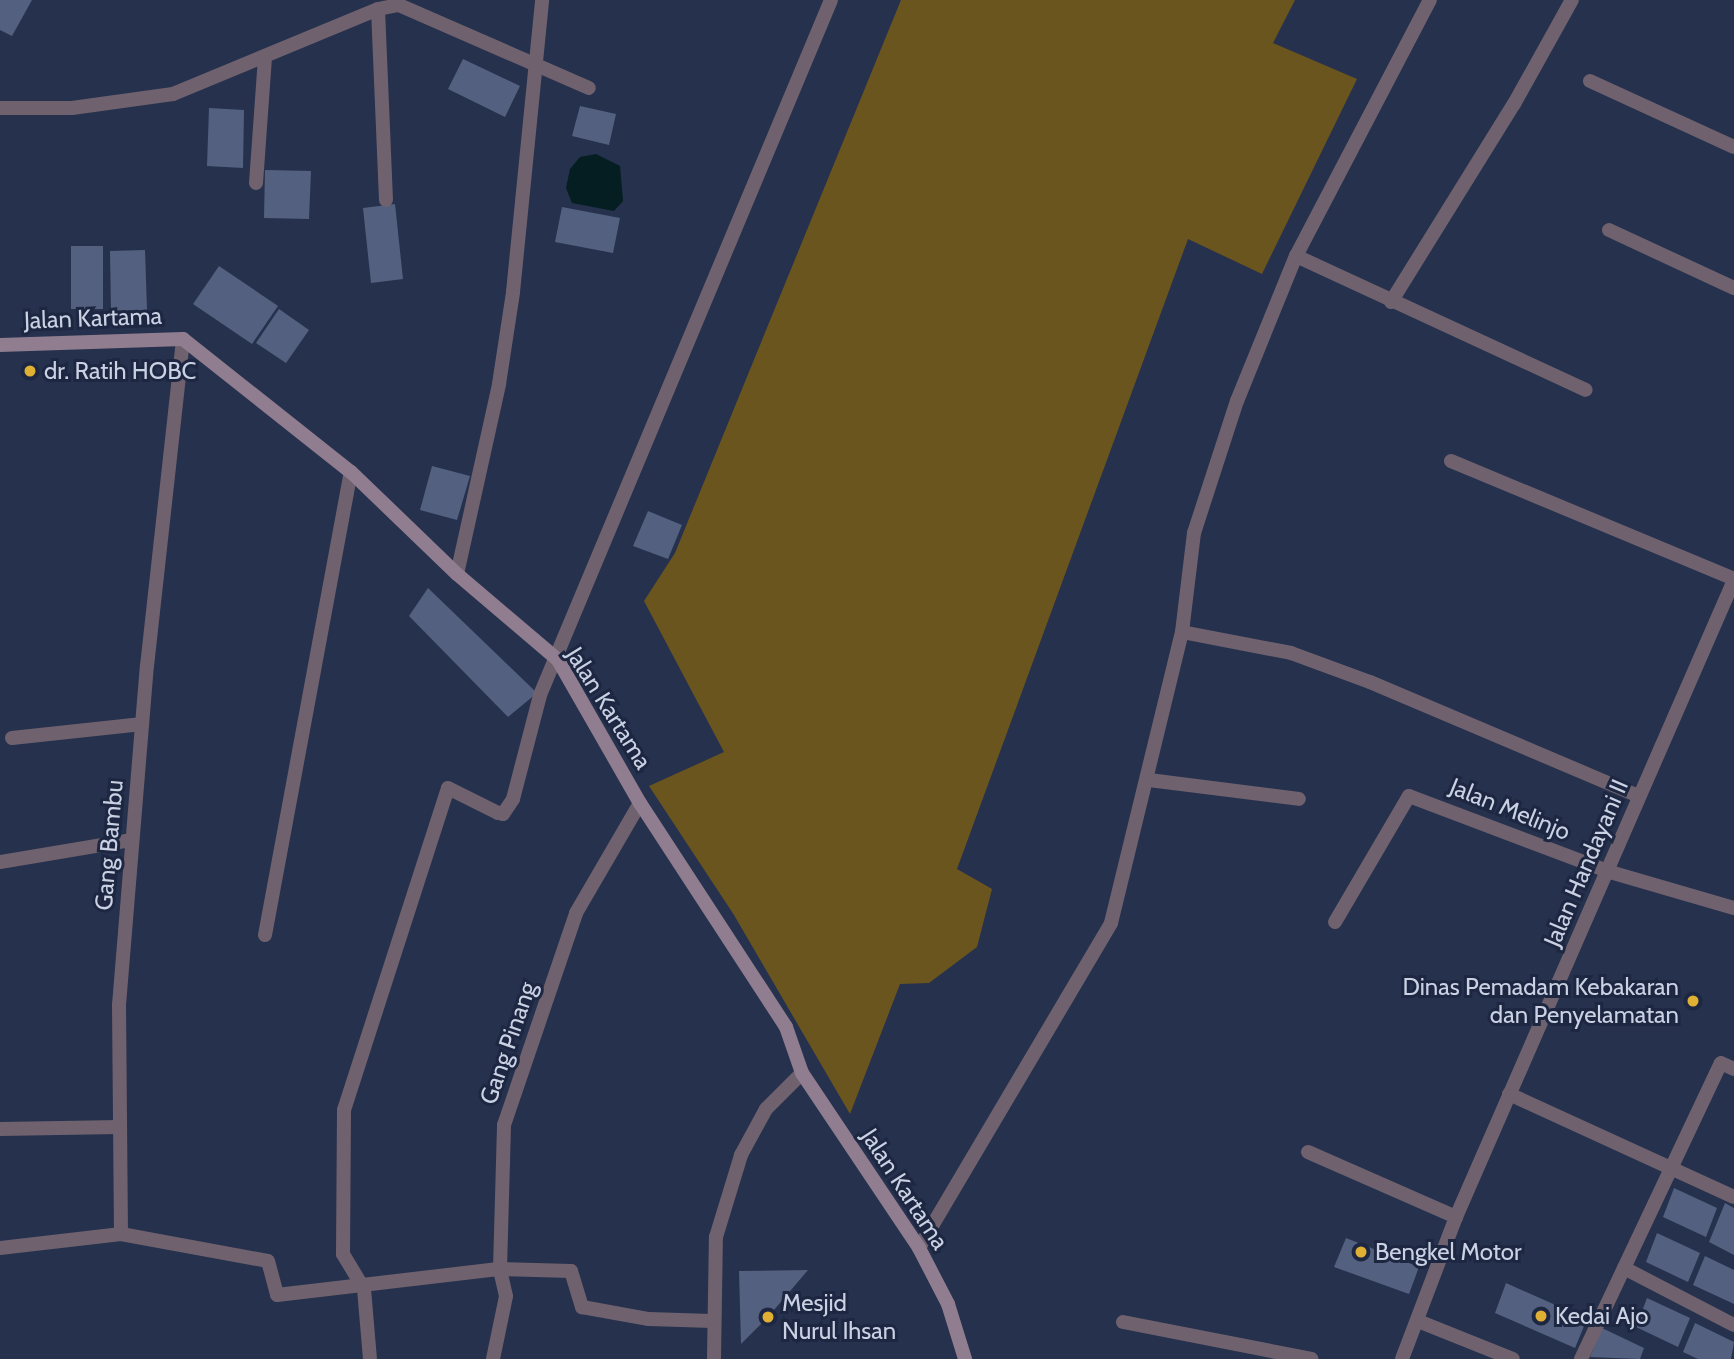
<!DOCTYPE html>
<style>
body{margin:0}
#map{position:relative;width:1734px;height:1359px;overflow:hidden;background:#26314d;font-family:Cabin,sans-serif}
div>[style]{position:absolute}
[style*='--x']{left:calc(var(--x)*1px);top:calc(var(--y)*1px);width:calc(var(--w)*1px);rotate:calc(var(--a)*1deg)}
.green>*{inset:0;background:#6b551e}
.water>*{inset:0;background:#041e21}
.building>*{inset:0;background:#53607f}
.minor>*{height:14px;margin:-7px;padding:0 7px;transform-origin:7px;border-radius:7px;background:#6f626e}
.tertiary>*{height:14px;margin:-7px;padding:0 7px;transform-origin:7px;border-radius:7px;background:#6f626e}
.secondary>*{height:14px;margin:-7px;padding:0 7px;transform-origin:7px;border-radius:7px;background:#907d8f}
.dots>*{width:19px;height:19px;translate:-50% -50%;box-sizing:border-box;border:4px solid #1d2742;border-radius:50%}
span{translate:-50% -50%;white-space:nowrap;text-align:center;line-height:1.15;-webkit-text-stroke:6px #1d2742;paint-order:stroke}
.street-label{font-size:24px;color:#c9d1e3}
.poi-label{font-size:24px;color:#c9d1e3}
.left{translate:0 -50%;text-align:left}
.right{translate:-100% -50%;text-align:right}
</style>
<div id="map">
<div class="green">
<div style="clip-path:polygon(901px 0,1295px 0,1273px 43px,1357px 79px,1262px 274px,1188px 239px,957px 869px,992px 889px,977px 947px,929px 983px,900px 984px,850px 1114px,734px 915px,649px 786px,724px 752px,644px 601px,675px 553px)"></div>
</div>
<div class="water">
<div style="clip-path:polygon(596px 154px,620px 166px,623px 201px,614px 211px,572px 203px,566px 188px,570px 169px,580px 157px)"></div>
</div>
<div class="building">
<div style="clip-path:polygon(0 0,32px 0,12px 36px,0 30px)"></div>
<div style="clip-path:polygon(463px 59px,520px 86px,505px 117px,448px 89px)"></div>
<div style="clip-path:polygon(580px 106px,616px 114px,609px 145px,572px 136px)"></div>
<div style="clip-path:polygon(209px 108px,244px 110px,243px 168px,207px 166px)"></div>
<div style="clip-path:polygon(265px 170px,311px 171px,309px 219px,264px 218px)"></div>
<div style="clip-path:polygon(395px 204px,403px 279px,371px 283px,363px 208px)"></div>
<div style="clip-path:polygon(562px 207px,620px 218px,613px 253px,555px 242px)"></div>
<div style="clip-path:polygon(71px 246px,103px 246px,103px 309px,71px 309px)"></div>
<div style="clip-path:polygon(145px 250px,147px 310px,111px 311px,110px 251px)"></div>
<div style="clip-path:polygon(219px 266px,278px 306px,252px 344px,193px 304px)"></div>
<div style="clip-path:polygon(279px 309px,309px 330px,286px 363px,256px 343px)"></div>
<div style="clip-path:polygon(432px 466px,470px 476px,457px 520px,420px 510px)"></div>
<div style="clip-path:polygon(648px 511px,682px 525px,668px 559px,633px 546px)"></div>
<div style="clip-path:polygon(428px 588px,537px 693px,508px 717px,409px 616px)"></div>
<div style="clip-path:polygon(1674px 1188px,1717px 1208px,1706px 1237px,1663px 1217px)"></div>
<div style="clip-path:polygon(1725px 1203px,1734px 1208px,1734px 1255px,1709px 1242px)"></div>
<div style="clip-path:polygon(1657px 1233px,1700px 1253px,1688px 1282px,1646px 1262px)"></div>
<div style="clip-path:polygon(1346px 1238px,1419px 1267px,1409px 1294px,1334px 1267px)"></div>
<div style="clip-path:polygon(1705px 1256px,1734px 1270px,1734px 1304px,1693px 1285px)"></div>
<div style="clip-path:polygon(808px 1270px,768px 1317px,741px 1344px,739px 1271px)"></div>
<div style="clip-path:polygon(1506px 1283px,1587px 1319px,1575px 1348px,1495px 1313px)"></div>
<div style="clip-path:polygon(1647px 1298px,1690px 1318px,1678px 1347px,1636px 1327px)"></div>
<div style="clip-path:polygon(1695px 1323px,1734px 1342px,1731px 1359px,1698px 1359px,1683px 1352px)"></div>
<div style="clip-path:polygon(1602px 1328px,1644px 1348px,1640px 1359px,1590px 1357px)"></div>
</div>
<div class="minor">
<div style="--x:378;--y:9;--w:191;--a:87.6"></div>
<div style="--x:1590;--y:81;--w:158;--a:24.6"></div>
<div style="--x:0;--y:108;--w:72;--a:0"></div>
<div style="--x:72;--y:108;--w:102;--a:-7.9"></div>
<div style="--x:173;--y:94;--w:222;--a:-22.5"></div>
<div style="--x:378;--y:9;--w:21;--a:-11"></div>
<div style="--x:399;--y:5;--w:207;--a:23.6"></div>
<div style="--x:256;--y:183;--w:127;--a:-85.9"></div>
<div style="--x:1609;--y:230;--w:138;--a:24.9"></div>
<div style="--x:1296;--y:256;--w:319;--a:24.8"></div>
<div style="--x:1391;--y:302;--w:233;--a:-58.2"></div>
<div style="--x:1514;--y:104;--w:119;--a:-60.9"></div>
<div style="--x:1451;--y:461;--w:307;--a:22.6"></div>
<div style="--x:457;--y:574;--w:195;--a:-77.5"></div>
<div style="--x:499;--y:384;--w:93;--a:-81.3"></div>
<div style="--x:513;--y:292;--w:293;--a:-84.3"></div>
<div style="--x:1182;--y:632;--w:111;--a:10.9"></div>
<div style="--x:1291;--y:653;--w:84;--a:20.2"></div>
<div style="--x:1370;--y:682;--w:292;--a:23"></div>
<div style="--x:12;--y:738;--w:131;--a:-6.1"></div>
<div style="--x:1149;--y:780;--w:151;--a:7.2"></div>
<div style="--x:0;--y:862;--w:134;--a:-9.5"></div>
<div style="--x:1335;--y:922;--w:146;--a:-59.6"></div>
<div style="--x:1409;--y:796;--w:215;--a:20.7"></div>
<div style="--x:1610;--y:872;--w:129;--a:16.2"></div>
<div style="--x:265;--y:935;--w:471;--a:-79.5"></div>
<div style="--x:1509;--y:1094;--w:247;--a:24.6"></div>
<div style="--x:0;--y:1129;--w:120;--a:-1"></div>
<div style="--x:1308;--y:1152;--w:162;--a:23.7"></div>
<div style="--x:121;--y:1234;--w:149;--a:10.4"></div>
<div style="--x:268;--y:1261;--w:35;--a:75"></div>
<div style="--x:277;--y:1295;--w:225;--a:-6.7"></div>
<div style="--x:500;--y:1269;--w:71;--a:1.6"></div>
<div style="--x:571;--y:1271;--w:38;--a:73"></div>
<div style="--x:582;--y:1307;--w:68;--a:10.2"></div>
<div style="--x:649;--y:1319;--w:63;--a:1.8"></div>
<div style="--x:0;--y:1248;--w:122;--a:-6.6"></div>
<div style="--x:121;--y:1234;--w:229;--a:-90.5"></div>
<div style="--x:119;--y:1005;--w:340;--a:-85.3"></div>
<div style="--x:147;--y:666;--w:329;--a:-83.7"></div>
<div style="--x:919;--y:1248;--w:377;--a:-59.4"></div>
<div style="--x:1111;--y:923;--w:300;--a:-76.3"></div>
<div style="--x:1182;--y:632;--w:100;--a:-83.1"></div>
<div style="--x:1194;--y:533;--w:139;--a:-72"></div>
<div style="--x:1237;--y:401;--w:157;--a:-67.9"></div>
<div style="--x:1296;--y:256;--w:289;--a:-62.4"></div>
<div style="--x:1624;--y:1268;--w:124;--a:27.4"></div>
<div style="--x:1418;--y:1321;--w:102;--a:21.8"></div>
<div style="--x:1123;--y:1322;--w:192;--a:11.1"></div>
<div style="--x:370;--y:1359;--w:70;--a:-94.9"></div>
<div style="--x:364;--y:1289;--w:41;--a:-121"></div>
<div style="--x:343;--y:1254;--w:144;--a:-89.6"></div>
<div style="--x:344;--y:1110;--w:338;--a:-72.1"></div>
<div style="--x:448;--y:788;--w:56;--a:26.6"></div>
<div style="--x:498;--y:813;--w:5;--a:11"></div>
<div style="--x:503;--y:814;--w:18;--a:-56"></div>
<div style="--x:513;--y:799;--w:107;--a:-75.4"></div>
<div style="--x:540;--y:695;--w:753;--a:-67.28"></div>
<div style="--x:493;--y:1359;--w:64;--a:-78.3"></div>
<div style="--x:506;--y:1296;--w:28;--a:-103"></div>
<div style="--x:500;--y:1269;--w:144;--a:-88.4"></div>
<div style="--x:504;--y:1125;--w:224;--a:-71.2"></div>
<div style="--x:576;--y:913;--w:127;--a:-59.8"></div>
<div style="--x:714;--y:1359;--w:122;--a:-89.1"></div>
<div style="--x:716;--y:1237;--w:86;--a:-73"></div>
<div style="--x:741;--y:1155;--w:52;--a:-61.5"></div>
<div style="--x:766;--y:1109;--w:51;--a:-45"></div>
<div style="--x:1581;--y:1359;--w:327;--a:-64.7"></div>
<div style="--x:1721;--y:1063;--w:14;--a:25"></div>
</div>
<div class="tertiary">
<div style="--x:1402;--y:1359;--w:152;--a:-69.2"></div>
<div style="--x:1456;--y:1217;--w:695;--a:-66.42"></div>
</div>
<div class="secondary">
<div style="--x:0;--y:345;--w:183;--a:-1.9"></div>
<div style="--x:183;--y:339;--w:214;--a:38.4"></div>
<div style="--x:351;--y:472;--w:147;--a:43.9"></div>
<div style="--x:457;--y:574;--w:133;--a:40.4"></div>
<div style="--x:558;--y:660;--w:165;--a:60.2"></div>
<div style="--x:640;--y:803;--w:267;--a:56.9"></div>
<div style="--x:786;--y:1027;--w:49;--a:70.8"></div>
<div style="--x:802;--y:1073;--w:211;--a:56.2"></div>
<div style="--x:919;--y:1248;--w:63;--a:62.6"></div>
<div style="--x:948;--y:1304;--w:58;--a:72.8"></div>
</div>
<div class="dots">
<div style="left:30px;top:371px;background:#dfb034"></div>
<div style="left:1693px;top:1001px;background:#dfb034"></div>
<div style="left:1361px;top:1252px;background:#dfb034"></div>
<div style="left:1541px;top:1316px;background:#dfb034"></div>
<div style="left:768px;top:1317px;background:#dfb034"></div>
</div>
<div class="street-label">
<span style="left:93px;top:318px;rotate:-2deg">Jalan Kartama</span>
<span style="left:609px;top:708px;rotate:58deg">Jalan Kartama</span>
<span style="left:1510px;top:809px;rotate:22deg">Jalan Melinjo</span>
<span style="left:109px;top:845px;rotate:-85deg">Gang Bambu</span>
<span style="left:1586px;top:863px;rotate:-67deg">Jalan Handayani II</span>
<span style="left:508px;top:1043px;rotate:-71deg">Gang Pinang</span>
<span style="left:905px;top:1189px;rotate:57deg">Jalan Kartama</span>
</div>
<div class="poi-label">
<span class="left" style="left:44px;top:371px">dr. Ratih HOBC</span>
<span class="right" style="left:1679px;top:1001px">Dinas Pemadam Kebakaran<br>dan Penyelamatan</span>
<span class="left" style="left:1375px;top:1252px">Bengkel Motor</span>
<span class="left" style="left:782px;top:1317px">Mesjid<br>Nurul Ihsan</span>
<span class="left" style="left:1555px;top:1316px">Kedai Ajo</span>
</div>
</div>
